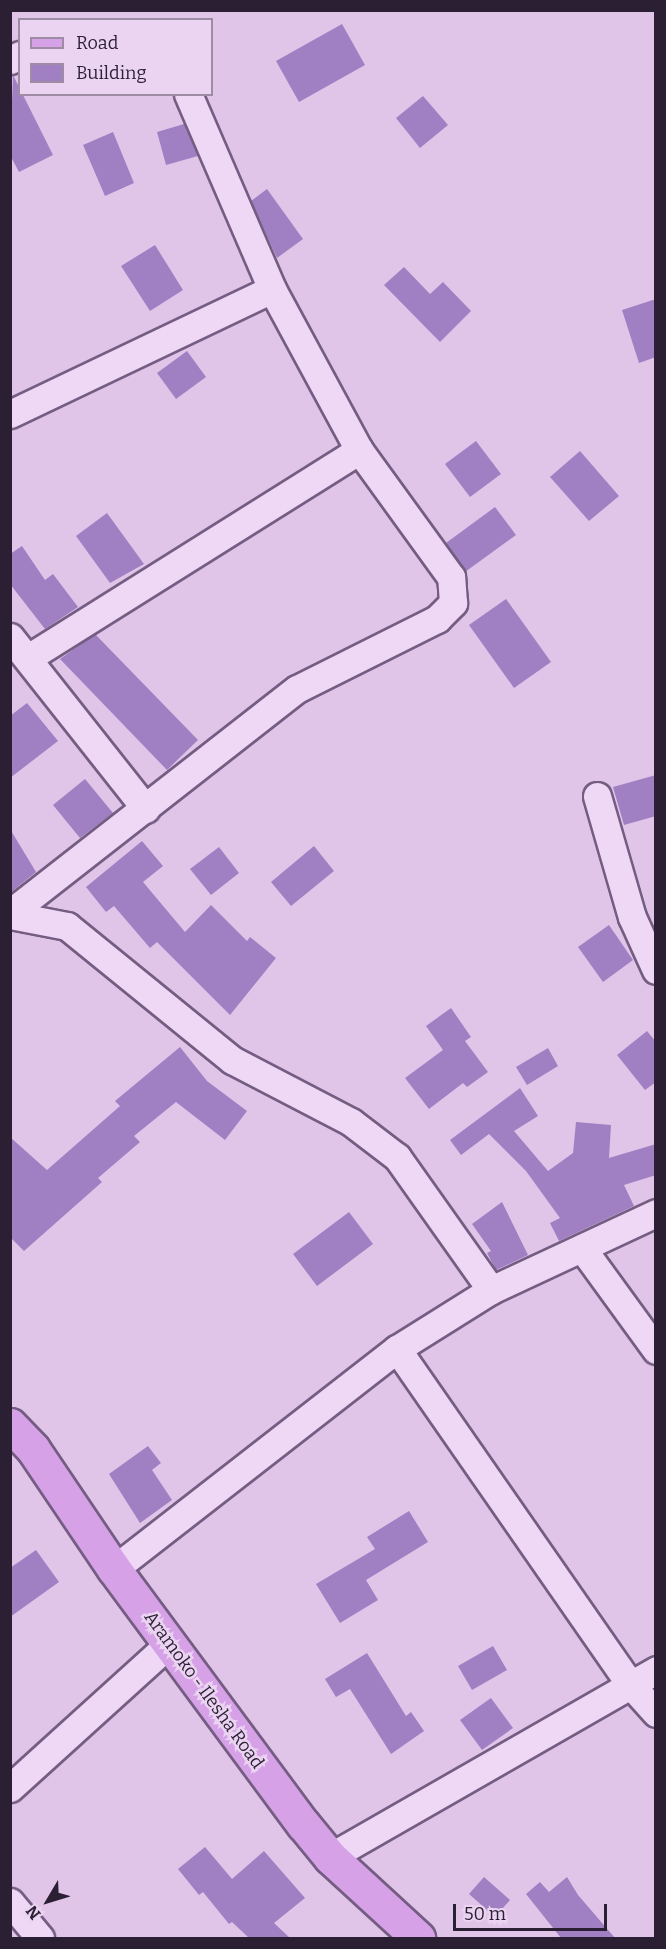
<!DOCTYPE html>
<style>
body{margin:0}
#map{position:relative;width:666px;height:1949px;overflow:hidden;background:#e1c5e9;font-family:Bitter,serif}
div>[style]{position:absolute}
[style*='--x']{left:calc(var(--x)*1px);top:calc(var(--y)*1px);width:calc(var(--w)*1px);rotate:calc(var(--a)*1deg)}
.building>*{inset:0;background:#a07fc3}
.roads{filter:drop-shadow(2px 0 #745d82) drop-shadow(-2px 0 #745d82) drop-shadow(0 2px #745d82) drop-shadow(0 -2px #745d82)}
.minor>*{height:27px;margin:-13.5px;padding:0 13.5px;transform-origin:13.5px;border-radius:13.5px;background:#eed8f5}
.major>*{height:33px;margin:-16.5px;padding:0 16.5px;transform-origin:16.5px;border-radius:16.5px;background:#d7a1e8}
span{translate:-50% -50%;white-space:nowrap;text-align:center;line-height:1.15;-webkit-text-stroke:5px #ebd4f1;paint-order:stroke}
.street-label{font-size:18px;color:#2b1f34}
.frame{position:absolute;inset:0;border:12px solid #2b1f34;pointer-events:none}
.legend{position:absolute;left:18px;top:18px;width:195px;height:78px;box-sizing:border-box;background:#ebd4f1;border:2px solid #9e8ca5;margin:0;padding:8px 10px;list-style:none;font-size:18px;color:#2b1f34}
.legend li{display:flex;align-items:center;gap:12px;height:30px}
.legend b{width:30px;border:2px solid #9e8ca5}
.north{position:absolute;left:18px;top:1871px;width:60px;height:60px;-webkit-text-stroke:4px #ebd4f1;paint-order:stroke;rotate:232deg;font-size:16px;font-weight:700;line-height:24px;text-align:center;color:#2b1f34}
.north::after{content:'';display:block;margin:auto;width:21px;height:27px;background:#2b1f34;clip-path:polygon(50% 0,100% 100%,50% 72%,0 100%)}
.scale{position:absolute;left:453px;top:1904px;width:154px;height:27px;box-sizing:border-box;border:3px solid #2b1f34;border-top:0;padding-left:8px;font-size:18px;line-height:21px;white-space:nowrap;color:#2b1f34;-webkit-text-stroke:4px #ebd4f1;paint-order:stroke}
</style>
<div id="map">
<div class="building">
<div style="clip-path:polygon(342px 24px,365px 65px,299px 102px,276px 61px)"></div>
<div style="clip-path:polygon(13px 75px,53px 155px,19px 172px,10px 155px)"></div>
<div style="clip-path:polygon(423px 96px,448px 125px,420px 148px,396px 118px)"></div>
<div style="clip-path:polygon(184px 124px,198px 156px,166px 165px,157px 132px)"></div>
<div style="clip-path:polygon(113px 132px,134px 183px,105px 196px,83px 145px)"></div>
<div style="clip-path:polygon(267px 189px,303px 239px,277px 258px,251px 201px)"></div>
<div style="clip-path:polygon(155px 245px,183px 290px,150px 311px,121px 266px)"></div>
<div style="clip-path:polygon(404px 267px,430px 294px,443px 282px,471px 311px,440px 342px,384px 285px)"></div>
<div style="clip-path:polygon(656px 299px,656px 357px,639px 363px,622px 310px)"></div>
<div style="clip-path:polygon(187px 351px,206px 377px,176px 399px,157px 373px)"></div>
<div style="clip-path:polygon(476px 441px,501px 474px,470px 497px,445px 464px)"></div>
<div style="clip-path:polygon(580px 451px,619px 496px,589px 521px,550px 477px)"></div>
<div style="clip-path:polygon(495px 507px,516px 535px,465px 572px,446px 543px)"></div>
<div style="clip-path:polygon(107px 513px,144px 564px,110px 583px,76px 536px)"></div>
<div style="clip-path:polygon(22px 546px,45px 580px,53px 574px,78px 607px,45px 629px,10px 584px,10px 554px)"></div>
<div style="clip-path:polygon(506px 599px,551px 662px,514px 688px,469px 625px)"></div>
<div style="clip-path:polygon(95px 634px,198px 740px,167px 770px,60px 659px)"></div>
<div style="clip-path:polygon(27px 703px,58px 741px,10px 778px,10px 716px)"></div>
<div style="clip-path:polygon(656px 775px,656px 816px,624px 825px,613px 787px)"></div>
<div style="clip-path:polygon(85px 779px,113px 813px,80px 838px,53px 805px)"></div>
<div style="clip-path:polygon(10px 829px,36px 872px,10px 893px)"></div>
<div style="clip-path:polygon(142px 841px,163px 866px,143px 882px,185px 932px,211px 905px,247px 941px,250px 937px,276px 958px,230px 1015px,157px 942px,150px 948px,114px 906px,106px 912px,86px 887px)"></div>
<div style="clip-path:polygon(314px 846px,334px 871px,291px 906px,271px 882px)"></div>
<div style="clip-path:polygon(219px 847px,239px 873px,211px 895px,190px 869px)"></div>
<div style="clip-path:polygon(609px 925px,633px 960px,603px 982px,578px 947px)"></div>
<div style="clip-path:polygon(451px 1008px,471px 1037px,465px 1041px,488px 1072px,467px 1087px,463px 1083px,429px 1109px,405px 1078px,443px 1050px,426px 1026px)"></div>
<div style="clip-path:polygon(647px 1031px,656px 1042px,656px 1082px,645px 1090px,617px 1055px)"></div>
<div style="clip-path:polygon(180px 1047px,207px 1081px,247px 1111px,225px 1140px,176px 1102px,134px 1136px,140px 1142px,98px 1178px,102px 1182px,24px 1251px,10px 1237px,10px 1137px,47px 1170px,120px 1106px,115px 1101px)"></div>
<div style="clip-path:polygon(548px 1048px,558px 1066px,527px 1085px,516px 1067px)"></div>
<div style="clip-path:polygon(520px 1088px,538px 1116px,514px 1131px,548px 1171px,573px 1153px,576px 1122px,611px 1125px,609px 1158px,656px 1144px,656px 1175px,624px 1185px,634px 1206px,559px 1241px,550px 1223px,560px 1218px,526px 1171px,489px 1134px,461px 1155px,450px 1140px)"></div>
<div style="clip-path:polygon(502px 1202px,528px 1255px,496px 1270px,487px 1253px,491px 1251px,472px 1224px)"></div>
<div style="clip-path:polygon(349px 1212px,373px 1244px,317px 1286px,293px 1254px)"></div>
<div style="clip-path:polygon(148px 1446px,161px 1463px,152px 1470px,172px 1500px,140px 1523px,109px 1474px)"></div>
<div style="clip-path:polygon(409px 1511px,428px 1542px,366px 1580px,378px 1600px,340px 1623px,316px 1584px,375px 1549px,367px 1537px)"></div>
<div style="clip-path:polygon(36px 1550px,59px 1582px,10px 1617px,10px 1568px)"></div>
<div style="clip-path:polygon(493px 1646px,507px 1670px,472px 1690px,458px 1666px)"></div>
<div style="clip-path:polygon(367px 1653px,406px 1716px,411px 1712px,424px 1731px,391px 1754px,350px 1689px,336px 1697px,325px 1679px)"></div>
<div style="clip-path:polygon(491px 1698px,513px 1728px,482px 1750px,460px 1720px)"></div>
<div style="clip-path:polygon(205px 1847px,232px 1879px,264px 1851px,305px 1898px,274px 1923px,290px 1938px,249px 1938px,232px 1922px,229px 1924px,203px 1892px,199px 1895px,178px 1869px)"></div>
<div style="clip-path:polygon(484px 1877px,510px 1900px,495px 1917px,469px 1894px)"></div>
<div style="clip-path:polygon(567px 1877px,578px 1895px,615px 1938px,561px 1938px,526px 1894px,540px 1882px,549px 1892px)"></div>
</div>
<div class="roads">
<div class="minor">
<div style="--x:10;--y:60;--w:11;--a:-27"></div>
<div style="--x:10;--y:414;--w:290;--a:-25.5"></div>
<div style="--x:10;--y:637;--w:219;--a:51.7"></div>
<div style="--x:28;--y:658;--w:391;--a:-32.1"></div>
<div style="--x:597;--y:796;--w:126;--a:73.9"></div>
<div style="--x:632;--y:917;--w:58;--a:65.6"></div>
<div style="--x:10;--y:913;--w:364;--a:-38"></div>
<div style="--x:297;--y:689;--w:157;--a:-26.6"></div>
<div style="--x:437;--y:619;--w:23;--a:-45"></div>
<div style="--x:453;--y:603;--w:26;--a:-94"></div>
<div style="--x:451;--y:577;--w:157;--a:-125.9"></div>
<div style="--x:359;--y:450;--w:183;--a:-118.4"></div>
<div style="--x:272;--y:289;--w:212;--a:-113.3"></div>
<div style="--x:10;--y:915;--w:58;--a:10.9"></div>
<div style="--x:67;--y:926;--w:213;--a:39.1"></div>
<div style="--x:232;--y:1060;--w:134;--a:27.5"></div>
<div style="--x:351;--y:1122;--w:58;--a:37.3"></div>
<div style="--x:397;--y:1157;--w:163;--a:54.7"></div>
<div style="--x:582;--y:1248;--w:126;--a:54"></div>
<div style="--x:397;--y:1349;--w:408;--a:55.2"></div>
<div style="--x:630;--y:1684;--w:39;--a:48"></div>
<div style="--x:114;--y:1569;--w:358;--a:-37.9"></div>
<div style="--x:397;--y:1349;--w:111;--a:-32.1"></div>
<div style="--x:491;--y:1290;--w:182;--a:-25"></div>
<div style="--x:10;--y:1788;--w:215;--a:-42.2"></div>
<div style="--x:330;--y:1857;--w:376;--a:-29.8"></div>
<div style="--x:10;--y:1902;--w:47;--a:50.2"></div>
</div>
<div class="major">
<div style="--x:10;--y:1425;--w:33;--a:46"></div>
<div style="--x:33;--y:1449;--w:145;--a:56"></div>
<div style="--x:114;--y:1569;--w:317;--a:53.5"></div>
<div style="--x:303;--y:1824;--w:43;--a:50.7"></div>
<div style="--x:330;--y:1857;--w:120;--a:42.6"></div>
</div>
</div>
<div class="street-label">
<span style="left:204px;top:1690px;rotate:54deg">Aramoko - Ilesha Road</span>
</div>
<div class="frame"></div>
<ul class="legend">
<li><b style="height:8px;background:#d7a1e8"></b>Road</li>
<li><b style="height:16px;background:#a07fc3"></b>Building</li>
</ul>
<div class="north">N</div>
<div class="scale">50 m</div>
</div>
